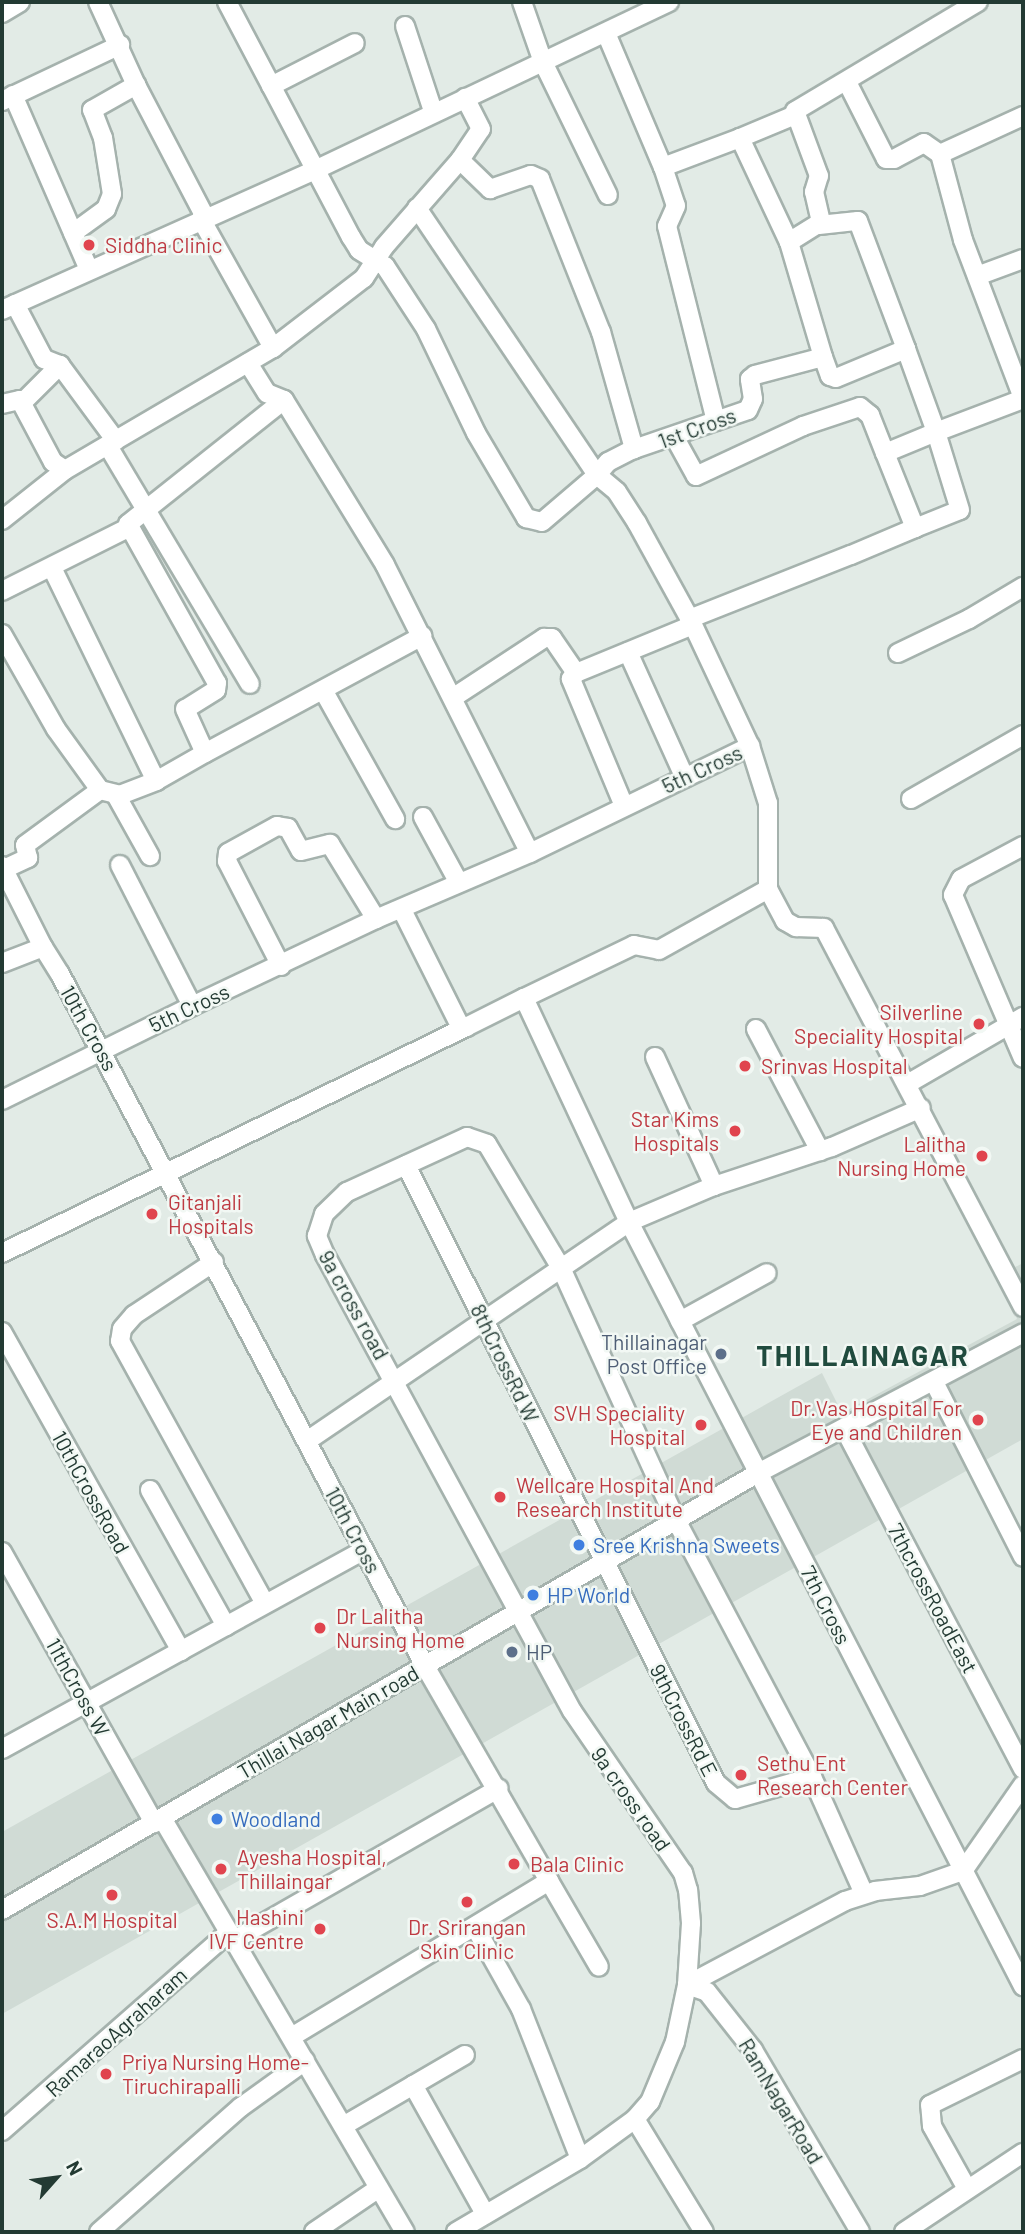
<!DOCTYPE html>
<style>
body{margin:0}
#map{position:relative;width:1025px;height:2234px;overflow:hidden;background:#e2ebe6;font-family:Barlow,sans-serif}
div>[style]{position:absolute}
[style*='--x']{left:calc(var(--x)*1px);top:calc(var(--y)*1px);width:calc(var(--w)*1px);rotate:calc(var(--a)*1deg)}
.built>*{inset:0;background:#d0dbd5}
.roads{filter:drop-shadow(2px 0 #a5b2ad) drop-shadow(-2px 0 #a5b2ad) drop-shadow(0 2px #a5b2ad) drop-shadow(0 -2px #a5b2ad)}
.minor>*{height:18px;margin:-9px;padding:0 9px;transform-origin:9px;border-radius:9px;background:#fff}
.dots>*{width:19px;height:19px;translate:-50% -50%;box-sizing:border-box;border:4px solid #f2f8f4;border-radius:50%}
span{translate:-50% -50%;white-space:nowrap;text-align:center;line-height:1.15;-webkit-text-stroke:5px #f2f8f4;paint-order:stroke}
.health-label{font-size:21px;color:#be3a42}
.left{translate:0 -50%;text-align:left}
.right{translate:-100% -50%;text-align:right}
.street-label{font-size:21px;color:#233a33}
.service-label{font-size:21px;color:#4e5e75}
.shop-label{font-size:21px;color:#366cbe}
.district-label{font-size:28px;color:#204b3e;font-weight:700;letter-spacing:2px}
.frame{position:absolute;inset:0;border:4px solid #233a33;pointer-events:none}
.north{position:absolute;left:21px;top:2143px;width:70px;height:70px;-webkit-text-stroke:5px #f2f8f4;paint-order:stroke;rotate:62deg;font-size:19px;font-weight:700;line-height:28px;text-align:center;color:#233a33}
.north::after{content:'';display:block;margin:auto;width:24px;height:32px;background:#233a33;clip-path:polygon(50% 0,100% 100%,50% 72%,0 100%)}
</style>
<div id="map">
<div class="built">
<div style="clip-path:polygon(1023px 1263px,1023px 1439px,2px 2014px,2px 1832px,822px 1373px,842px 1413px,1017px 1319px,998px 1276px)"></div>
</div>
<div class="roads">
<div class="minor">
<div style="--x:98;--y:2;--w:91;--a:65.4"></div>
<div style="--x:136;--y:85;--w:149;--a:62.4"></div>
<div style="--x:227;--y:2;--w:266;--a:62.2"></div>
<div style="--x:351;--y:237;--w:15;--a:58"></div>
<div style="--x:359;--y:250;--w:31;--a:32"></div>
<div style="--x:385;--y:266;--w:75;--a:56.9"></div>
<div style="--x:426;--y:329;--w:115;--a:64.3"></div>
<div style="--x:476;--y:433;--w:99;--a:59.5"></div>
<div style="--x:526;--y:518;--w:16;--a:14"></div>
<div style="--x:542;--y:522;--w:72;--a:-40.5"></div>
<div style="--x:597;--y:475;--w:26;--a:40"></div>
<div style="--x:617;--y:492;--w:37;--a:57"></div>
<div style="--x:637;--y:523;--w:116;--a:61.2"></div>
<div style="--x:693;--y:625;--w:134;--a:64.8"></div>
<div style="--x:750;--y:746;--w:60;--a:72.5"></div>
<div style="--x:768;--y:803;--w:86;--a:90"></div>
<div style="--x:768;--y:889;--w:36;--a:62"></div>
<div style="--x:785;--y:921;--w:13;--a:29"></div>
<div style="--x:796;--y:927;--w:28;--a:2"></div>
<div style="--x:824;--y:928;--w:428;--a:62.3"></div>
<div style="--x:522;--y:2;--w:64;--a:70.7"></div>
<div style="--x:543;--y:62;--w:148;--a:64"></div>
<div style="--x:2;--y:13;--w:21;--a:-31"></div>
<div style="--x:405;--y:26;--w:89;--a:71.8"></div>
<div style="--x:606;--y:33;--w:146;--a:67"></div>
<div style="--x:663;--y:167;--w:82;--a:-20.6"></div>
<div style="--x:740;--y:138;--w:115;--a:64.8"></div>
<div style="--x:847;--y:82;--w:86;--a:63.1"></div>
<div style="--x:886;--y:159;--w:8;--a:0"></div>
<div style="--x:894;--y:159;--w:34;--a:-28"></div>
<div style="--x:924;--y:143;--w:19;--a:35"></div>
<div style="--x:940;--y:154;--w:89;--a:75"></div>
<div style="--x:963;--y:240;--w:169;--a:69.2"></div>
<div style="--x:271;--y:86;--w:94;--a:-27.1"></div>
<div style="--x:13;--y:95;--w:191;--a:66.5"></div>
<div style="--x:2;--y:101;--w:131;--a:-25.4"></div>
<div style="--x:740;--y:138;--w:60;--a:-22.7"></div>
<div style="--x:940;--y:154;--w:91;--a:-24.6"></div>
<div style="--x:460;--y:160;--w:42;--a:44"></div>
<div style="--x:490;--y:189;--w:43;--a:-18.9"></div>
<div style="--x:531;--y:175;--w:10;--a:24"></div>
<div style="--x:540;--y:179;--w:165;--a:68.3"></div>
<div style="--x:601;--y:332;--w:122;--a:74.2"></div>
<div style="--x:663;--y:167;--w:41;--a:71.6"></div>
<div style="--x:676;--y:206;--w:22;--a:114"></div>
<div style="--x:667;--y:226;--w:201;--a:75.9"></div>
<div style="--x:417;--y:208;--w:322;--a:56"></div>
<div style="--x:597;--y:475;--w:17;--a:-50"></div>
<div style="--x:608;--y:462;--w:29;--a:-27"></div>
<div style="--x:634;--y:449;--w:120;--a:-18.9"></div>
<div style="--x:748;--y:410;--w:12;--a:-66"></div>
<div style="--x:753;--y:399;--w:20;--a:-99"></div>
<div style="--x:750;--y:379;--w:6;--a:-39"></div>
<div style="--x:755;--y:375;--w:70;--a:-14.8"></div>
<div style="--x:823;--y:357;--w:20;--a:70"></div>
<div style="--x:830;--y:376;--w:6;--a:18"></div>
<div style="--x:836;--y:378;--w:76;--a:-22.5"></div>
<div style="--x:906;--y:349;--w:88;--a:70.1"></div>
<div style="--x:936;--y:432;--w:93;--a:-20.8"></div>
<div style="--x:201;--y:219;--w:148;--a:60.8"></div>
<div style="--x:819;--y:225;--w:39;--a:-6"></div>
<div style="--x:858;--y:221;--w:137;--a:69.4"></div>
<div style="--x:73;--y:233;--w:41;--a:-36"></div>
<div style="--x:106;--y:209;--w:16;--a:-68"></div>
<div style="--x:112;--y:194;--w:57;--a:-99.1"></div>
<div style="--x:103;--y:138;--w:30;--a:-111"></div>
<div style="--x:92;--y:110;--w:51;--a:-29.6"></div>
<div style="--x:977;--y:276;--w:49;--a:-20.3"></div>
<div style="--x:15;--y:304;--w:62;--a:62.2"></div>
<div style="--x:44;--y:359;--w:17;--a:21"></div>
<div style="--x:60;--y:365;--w:94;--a:53.6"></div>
<div style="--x:2;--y:310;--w:343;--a:-24.1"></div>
<div style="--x:315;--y:170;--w:392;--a:-25.4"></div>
<div style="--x:823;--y:357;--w:120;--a:-106.5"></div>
<div style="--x:789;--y:242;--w:38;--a:-32"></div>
<div style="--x:821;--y:222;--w:31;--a:-103"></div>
<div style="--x:814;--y:192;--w:17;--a:-73"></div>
<div style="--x:819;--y:176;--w:69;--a:-110.3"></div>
<div style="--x:795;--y:111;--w:213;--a:-30.8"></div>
<div style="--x:248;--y:363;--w:36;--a:58"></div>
<div style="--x:267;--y:393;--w:18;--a:22"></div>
<div style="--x:284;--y:400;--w:193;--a:58.5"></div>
<div style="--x:385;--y:565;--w:322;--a:63.3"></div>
<div style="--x:284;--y:400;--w:199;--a:141.5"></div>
<div style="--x:128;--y:524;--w:182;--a:60.8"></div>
<div style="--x:217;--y:683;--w:7;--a:98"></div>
<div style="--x:216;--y:690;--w:36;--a:148"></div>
<div style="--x:185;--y:709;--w:48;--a:65.6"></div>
<div style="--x:205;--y:753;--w:247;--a:-28.3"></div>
<div style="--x:22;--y:403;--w:54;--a:-45"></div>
<div style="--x:2;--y:404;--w:18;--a:-13"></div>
<div style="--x:20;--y:400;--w:70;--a:62"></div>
<div style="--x:53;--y:462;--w:14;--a:34"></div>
<div style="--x:65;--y:470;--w:241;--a:-30.4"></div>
<div style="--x:273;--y:348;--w:115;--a:-37.6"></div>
<div style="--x:364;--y:278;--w:37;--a:-57"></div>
<div style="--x:384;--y:247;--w:116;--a:-48.9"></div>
<div style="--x:460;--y:160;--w:37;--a:-56"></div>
<div style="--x:481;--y:129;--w:35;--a:-117"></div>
<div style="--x:675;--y:438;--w:43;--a:61.1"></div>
<div style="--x:696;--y:476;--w:118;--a:-25"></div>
<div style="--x:803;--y:426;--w:60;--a:-18.4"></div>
<div style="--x:860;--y:407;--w:13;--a:39"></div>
<div style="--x:870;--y:415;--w:41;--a:68.5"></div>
<div style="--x:108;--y:446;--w:277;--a:59.2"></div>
<div style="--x:2;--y:520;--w:80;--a:-38.4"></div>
<div style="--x:2;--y:591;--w:141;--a:-26.6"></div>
<div style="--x:689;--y:619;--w:174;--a:-21.6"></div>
<div style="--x:851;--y:555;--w:69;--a:-22.9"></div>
<div style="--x:915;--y:528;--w:48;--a:-21.8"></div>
<div style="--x:960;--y:510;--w:82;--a:-107.1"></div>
<div style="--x:936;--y:432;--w:55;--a:157.6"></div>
<div style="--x:885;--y:453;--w:81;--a:68.2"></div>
<div style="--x:2;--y:634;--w:109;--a:60.4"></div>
<div style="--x:56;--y:729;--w:75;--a:54.2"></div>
<div style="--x:100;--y:790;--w:21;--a:14"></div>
<div style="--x:120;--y:795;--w:39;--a:-21"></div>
<div style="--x:156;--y:781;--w:237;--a:-116"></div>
<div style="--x:628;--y:652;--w:138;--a:65.7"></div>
<div style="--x:898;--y:653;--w:79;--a:-25.6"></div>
<div style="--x:969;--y:619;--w:63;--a:-30.7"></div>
<div style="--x:323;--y:690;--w:148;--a:60.8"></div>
<div style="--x:454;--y:697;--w:108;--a:-33.2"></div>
<div style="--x:544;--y:638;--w:8;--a:0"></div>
<div style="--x:552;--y:638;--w:42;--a:55.6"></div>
<div style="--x:156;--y:781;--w:56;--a:-29.7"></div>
<div style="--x:116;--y:795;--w:70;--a:60.9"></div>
<div style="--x:911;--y:799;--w:129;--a:-29.7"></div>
<div style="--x:624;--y:806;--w:138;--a:-112.7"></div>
<div style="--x:571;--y:679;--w:8;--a:-50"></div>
<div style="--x:576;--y:673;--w:126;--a:-22.3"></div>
<div style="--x:423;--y:817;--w:75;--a:61.4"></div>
<div style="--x:1023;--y:846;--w:70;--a:152"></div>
<div style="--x:961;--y:879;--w:18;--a:117"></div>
<div style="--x:953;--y:895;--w:177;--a:66.8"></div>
<div style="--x:120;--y:865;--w:158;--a:62.9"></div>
<div style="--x:2;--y:866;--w:91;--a:63.2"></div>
<div style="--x:2;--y:870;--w:29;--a:-25"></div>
<div style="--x:28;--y:858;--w:13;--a:-103"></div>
<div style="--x:25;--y:845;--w:93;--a:-36.3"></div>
<div style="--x:402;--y:910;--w:127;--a:63.4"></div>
<div style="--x:459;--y:1024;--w:8;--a:23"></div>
<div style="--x:466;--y:1027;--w:65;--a:-26.6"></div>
<div style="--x:524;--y:998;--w:247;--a:64.9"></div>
<div style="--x:629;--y:1222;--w:860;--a:62.72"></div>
<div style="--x:2;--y:963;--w:44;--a:-21.3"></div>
<div style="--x:43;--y:947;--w:32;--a:58"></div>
<div style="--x:60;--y:974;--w:782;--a:62.19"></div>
<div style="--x:425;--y:1666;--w:248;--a:60"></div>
<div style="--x:549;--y:1881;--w:301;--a:148.8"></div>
<div style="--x:281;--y:966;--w:118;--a:-117.2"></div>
<div style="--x:227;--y:861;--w:8;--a:-83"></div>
<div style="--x:228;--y:853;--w:56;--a:-28.9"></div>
<div style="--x:277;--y:826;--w:11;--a:10"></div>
<div style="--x:288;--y:828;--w:26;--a:61"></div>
<div style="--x:301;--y:851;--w:30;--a:-14"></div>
<div style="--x:330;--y:844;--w:88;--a:58.5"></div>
<div style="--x:524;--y:998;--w:122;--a:-25.7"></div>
<div style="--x:634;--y:945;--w:25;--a:11"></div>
<div style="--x:659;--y:950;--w:125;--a:-29.2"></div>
<div style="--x:756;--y:1029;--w:138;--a:62.3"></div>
<div style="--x:655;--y:1057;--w:142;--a:65.4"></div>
<div style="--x:909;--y:1083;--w:132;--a:-30.1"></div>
<div style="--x:2;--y:1100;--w:212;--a:-26.3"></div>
<div style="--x:192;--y:1006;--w:204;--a:-25.3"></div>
<div style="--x:376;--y:919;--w:168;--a:-23.2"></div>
<div style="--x:530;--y:853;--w:245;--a:-25.9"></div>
<div style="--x:406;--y:1165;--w:691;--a:63.36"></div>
<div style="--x:716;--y:1783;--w:25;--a:40"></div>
<div style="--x:735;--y:1799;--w:80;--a:-15.9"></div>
<div style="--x:2;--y:1253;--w:516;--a:-25.97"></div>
<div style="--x:214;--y:1262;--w:96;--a:146.5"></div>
<div style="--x:134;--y:1315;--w:18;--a:131"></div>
<div style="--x:122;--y:1329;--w:12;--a:99"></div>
<div style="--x:120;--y:1341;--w:300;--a:61.1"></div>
<div style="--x:680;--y:1321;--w:99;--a:-28.9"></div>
<div style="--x:2;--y:1332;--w:366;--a:60.7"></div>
<div style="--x:934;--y:1382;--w:196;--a:63"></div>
<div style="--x:844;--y:1428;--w:385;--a:62.3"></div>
<div style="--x:307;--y:1441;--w:389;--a:-34.2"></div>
<div style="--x:629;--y:1222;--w:92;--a:-23"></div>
<div style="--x:714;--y:1186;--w:124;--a:-18.3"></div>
<div style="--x:832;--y:1147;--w:97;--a:-23.7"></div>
<div style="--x:150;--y:1490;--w:156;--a:60.8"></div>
<div style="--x:2;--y:1552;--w:311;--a:60.7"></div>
<div style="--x:2;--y:1749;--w:413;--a:-28.8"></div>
<div style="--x:162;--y:1818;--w:480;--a:59.6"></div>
<div style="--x:549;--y:1881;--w:99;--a:59.8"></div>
<div style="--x:2;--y:1910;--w:873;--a:-30.03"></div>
<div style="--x:758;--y:1473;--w:300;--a:-27.8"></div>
<div style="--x:475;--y:1927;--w:94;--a:60.7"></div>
<div style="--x:521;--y:2009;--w:161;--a:68.5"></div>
<div style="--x:234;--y:1940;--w:305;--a:-29.8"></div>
<div style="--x:687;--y:1985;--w:179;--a:-28"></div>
<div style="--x:845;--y:1901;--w:32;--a:-18"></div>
<div style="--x:875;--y:1891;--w:45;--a:-6.3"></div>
<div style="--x:920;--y:1886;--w:46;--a:-19.2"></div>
<div style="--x:963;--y:1871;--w:105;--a:-55.1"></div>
<div style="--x:687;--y:1985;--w:21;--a:19"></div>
<div style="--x:707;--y:1992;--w:74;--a:51.6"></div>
<div style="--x:753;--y:2050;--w:211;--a:59.5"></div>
<div style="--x:413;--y:2085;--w:148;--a:60.8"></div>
<div style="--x:635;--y:2119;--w:132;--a:58.6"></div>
<div style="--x:343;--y:2126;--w:141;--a:-30.2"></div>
<div style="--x:2;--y:2131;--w:302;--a:-41.2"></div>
<div style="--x:966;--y:2187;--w:70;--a:-119.1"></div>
<div style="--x:932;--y:2126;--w:21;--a:-95"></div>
<div style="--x:930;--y:2105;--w:104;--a:-26.3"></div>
<div style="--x:99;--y:2232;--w:189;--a:-41.4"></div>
<div style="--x:241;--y:2107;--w:79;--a:-35.7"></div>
<div style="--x:314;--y:2232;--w:78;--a:-34.1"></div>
<div style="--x:456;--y:2232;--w:144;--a:-30.5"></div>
<div style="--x:580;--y:2159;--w:68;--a:-36"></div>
<div style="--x:635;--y:2119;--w:23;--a:-49"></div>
<div style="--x:650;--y:2102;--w:65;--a:-67.4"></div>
<div style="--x:675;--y:2042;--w:58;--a:-78.1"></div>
<div style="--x:687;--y:1985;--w:62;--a:-86.3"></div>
<div style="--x:691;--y:1923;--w:33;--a:-95"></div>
<div style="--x:688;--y:1890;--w:18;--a:-106"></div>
<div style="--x:683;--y:1873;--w:196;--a:-124.4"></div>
<div style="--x:572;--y:1711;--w:519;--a:-118.44"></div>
<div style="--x:325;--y:1255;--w:21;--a:-113"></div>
<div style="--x:317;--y:1236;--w:23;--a:-72"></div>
<div style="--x:324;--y:1214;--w:32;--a:-44"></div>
<div style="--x:347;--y:1192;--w:132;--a:-24.6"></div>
<div style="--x:467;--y:1137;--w:21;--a:19"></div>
<div style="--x:487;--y:1144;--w:144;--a:59.2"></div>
<div style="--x:561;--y:1268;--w:277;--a:65.5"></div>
<div style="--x:676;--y:1520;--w:291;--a:62.1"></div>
<div style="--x:812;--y:1777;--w:128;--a:66"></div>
<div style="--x:904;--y:2232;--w:143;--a:-33.6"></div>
</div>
</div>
<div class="dots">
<div style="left:89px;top:245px;background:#e0444e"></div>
<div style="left:979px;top:1024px;background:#e0444e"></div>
<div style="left:745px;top:1066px;background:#e0444e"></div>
<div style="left:735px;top:1131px;background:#e0444e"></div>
<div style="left:982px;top:1156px;background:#e0444e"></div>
<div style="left:152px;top:1214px;background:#e0444e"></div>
<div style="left:721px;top:1354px;background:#5c6f8a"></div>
<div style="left:978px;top:1420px;background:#e0444e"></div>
<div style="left:701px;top:1425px;background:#e0444e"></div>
<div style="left:500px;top:1497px;background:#e0444e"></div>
<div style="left:579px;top:1545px;background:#3f7fe0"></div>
<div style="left:533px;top:1595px;background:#3f7fe0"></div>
<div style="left:320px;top:1628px;background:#e0444e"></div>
<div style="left:512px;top:1652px;background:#5c6f8a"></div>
<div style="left:741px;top:1775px;background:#e0444e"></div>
<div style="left:217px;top:1819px;background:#3f7fe0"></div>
<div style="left:514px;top:1864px;background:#e0444e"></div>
<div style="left:221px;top:1869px;background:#e0444e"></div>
<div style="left:112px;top:1895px;background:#e0444e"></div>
<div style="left:467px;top:1902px;background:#e0444e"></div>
<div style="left:320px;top:1929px;background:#e0444e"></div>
<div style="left:106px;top:2074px;background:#e0444e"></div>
</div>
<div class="health-label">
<span class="left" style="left:105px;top:245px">Siddha Clinic</span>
<span class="right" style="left:963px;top:1024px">Silverline<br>Speciality Hospital</span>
<span class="left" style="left:761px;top:1066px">Srinvas Hospital</span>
<span class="right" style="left:719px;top:1131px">Star Kims<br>Hospitals</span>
<span class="right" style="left:966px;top:1156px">Lalitha<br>Nursing Home</span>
<span class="left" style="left:168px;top:1214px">Gitanjali<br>Hospitals</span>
<span class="right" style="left:962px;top:1420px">Dr.Vas Hospital For<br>Eye and Children</span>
<span class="right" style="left:685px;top:1425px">SVH Speciality<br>Hospital</span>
<span class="left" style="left:516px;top:1497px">Wellcare Hospital And<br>Research Institute</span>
<span class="left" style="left:336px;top:1628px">Dr Lalitha<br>Nursing Home</span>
<span class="left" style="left:757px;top:1775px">Sethu Ent<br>Research Center</span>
<span class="left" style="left:237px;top:1869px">Ayesha Hospital,<br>Thillaingar</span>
<span class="left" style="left:530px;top:1864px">Bala Clinic</span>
<span class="right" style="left:304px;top:1929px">Hashini<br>IVF Centre</span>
<span style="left:112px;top:1920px">S.A.M Hospital</span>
<span style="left:467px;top:1939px">Dr. Srirangan<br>Skin Clinic</span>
<span class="left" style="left:122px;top:2074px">Priya Nursing Home-<br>Tiruchirapalli</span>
</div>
<div class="street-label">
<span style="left:697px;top:428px;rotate:-20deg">1st Cross</span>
<span style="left:702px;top:769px;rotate:-25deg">5th Cross</span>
<span style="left:189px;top:1008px;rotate:-25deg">5th Cross</span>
<span style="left:89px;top:1028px;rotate:61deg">10th Cross</span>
<span style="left:354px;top:1305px;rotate:61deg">9a cross road</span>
<span style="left:505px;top:1363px;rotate:64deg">8thCrossRd W</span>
<span style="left:91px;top:1492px;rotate:61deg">10thCrossRoad</span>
<span style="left:353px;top:1530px;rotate:62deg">10th Cross</span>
<span style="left:933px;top:1598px;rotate:62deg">7thcrossRoadEast</span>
<span style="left:826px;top:1605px;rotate:63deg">7th Cross</span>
<span style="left:78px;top:1687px;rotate:61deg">11thCross W</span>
<span style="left:684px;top:1720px;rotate:63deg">9thCrossRd E</span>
<span style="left:328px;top:1722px;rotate:-30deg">Thillai Nagar Main road</span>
<span style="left:631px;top:1799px;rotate:55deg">9a cross road</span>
<span style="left:116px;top:2032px;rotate:-42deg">RamaraoAgraharam</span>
<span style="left:781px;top:2101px;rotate:59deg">RamNagarRoad</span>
</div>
<div class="service-label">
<span class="right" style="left:707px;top:1354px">Thillainagar<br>Post Office</span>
<span class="left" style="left:526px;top:1652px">HP</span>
</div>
<div class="shop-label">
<span class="left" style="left:593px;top:1545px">Sree Krishna Sweets</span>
<span class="left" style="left:547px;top:1595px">HP World</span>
<span class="left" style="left:231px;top:1819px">Woodland</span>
</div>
<div class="district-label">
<span style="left:863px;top:1355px">THILLAINAGAR</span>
</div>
<div class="frame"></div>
<div class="north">N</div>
</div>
